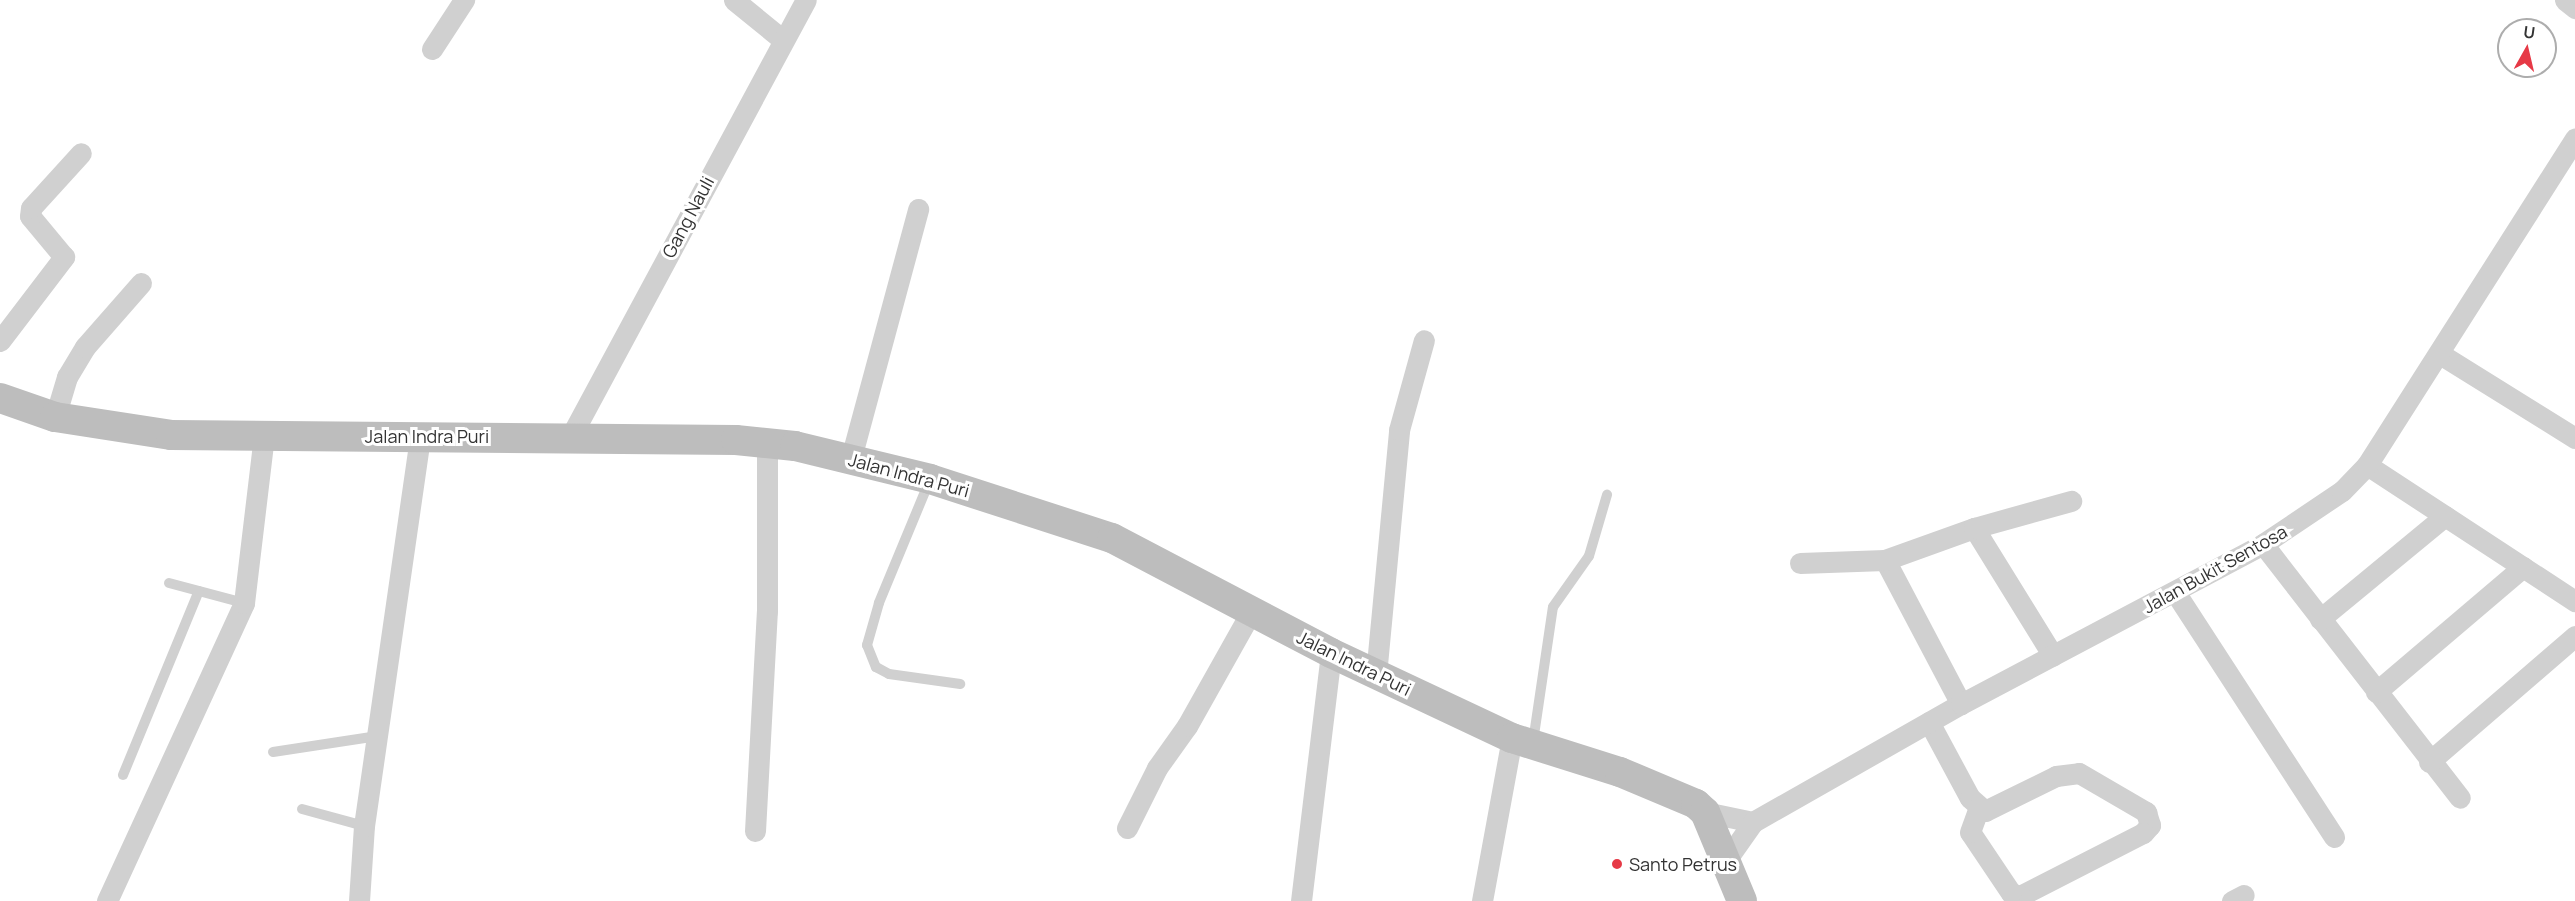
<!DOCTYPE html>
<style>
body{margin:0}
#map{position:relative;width:2575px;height:901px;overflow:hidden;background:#fff;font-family:Manrope,sans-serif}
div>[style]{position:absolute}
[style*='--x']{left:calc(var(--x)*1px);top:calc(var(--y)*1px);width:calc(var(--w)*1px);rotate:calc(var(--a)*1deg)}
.lane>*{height:10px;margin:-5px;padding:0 5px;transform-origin:5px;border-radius:5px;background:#d0d0d0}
.street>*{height:21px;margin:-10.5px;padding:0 10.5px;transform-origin:10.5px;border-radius:10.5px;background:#d0d0d0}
.secondary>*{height:30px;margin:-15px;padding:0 15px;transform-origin:15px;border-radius:15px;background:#bdbdbd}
.dots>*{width:16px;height:16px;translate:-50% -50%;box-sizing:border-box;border:3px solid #fff;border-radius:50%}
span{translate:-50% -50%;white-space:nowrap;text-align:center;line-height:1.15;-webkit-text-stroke:6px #fff;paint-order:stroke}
.street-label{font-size:18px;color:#333}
.poi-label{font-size:18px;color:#333}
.left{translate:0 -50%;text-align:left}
.north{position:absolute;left:2497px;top:18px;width:60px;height:60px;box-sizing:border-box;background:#fff;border:2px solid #adadad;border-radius:50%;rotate:8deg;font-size:16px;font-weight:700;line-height:24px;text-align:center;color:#333}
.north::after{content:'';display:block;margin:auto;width:21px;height:27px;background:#e63946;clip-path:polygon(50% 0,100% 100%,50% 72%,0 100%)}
</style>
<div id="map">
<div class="lane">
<div style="--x:929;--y:482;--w:131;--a:112.5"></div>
<div style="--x:879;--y:603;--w:44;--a:105.9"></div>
<div style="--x:867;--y:645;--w:24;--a:68"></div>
<div style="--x:876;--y:667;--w:15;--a:28"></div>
<div style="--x:889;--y:674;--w:72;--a:8"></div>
<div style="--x:169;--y:583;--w:78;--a:14.9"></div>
<div style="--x:1533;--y:742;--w:136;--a:-81.6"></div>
<div style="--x:1553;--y:607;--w:62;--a:-54.8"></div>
<div style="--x:1589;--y:556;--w:64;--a:-73.6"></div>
<div style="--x:273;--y:752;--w:106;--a:-8.7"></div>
<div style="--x:123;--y:775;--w:199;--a:-67.6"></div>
<div style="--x:302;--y:809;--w:64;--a:15.3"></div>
</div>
<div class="street">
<div style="--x:734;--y:0;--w:63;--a:39.2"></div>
<div style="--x:2565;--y:0;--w:13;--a:39"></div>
<div style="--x:432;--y:49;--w:59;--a:-56.9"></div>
<div style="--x:0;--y:341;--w:106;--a:-52.7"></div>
<div style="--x:64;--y:257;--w:53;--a:-129.7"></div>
<div style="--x:30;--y:216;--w:8;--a:-83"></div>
<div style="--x:31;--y:208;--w:74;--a:-47.7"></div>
<div style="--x:2440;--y:354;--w:159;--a:31.9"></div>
<div style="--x:55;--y:417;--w:42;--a:-73.3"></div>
<div style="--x:67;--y:377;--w:35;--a:-59"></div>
<div style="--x:85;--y:347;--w:85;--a:-48.8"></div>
<div style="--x:571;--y:436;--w:495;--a:-61.7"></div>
<div style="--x:851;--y:458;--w:258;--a:-74.9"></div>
<div style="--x:2367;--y:465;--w:249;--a:33.2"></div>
<div style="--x:1974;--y:528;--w:150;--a:58.3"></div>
<div style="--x:2263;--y:544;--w:321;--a:52.2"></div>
<div style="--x:1885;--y:560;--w:163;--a:62.2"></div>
<div style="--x:1800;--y:563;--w:85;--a:-2"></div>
<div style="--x:1885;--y:560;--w:95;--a:-19.8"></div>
<div style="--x:1974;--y:528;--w:101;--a:-15.6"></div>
<div style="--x:2175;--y:592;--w:292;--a:57"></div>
<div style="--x:2320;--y:619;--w:162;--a:-39.5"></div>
<div style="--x:1376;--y:675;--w:246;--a:-84.6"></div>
<div style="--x:1399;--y:430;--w:93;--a:-74.5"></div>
<div style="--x:2376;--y:692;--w:193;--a:-40.4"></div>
<div style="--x:1929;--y:722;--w:86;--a:61.7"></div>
<div style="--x:1970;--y:798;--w:20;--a:41"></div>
<div style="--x:1985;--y:811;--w:79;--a:-26.2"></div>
<div style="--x:2056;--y:776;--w:23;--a:-7"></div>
<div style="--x:2079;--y:773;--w:78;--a:30.2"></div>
<div style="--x:2146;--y:812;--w:14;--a:73"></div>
<div style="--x:2150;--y:825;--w:11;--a:131"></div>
<div style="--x:2143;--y:833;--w:138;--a:152.9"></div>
<div style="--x:2020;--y:896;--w:9;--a:-162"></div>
<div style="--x:2011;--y:893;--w:73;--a:-123.9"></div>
<div style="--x:1970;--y:832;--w:27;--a:-70"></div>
<div style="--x:2429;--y:762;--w:193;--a:-40.8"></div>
<div style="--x:1705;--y:812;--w:49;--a:11.8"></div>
<div style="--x:1127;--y:828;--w:67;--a:-63.4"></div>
<div style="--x:1157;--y:768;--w:52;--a:-54.5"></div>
<div style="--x:1187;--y:726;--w:131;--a:-60.7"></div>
<div style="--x:755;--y:831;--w:220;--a:-86.9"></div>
<div style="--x:767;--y:611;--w:168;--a:-90"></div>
<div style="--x:1727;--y:859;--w:45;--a:-54.9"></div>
<div style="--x:1753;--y:822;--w:239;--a:-29.6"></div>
<div style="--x:1961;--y:704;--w:342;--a:-27.9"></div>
<div style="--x:2263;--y:544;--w:95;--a:-33.9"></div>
<div style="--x:2342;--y:491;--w:36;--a:-46"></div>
<div style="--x:2367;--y:465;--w:387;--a:-57.5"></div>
<div style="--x:107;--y:901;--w:328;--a:-65.3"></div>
<div style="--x:244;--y:603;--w:169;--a:-83.2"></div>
<div style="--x:359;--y:901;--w:75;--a:-86.2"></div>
<div style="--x:364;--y:826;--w:394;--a:-81.8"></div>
<div style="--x:1301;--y:901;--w:250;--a:-83.1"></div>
<div style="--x:1482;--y:901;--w:166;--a:-79.6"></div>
<div style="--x:2232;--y:901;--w:13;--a:-27"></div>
</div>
<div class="secondary">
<div style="--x:0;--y:398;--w:58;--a:19.1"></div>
<div style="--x:55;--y:417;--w:117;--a:8.8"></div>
<div style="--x:171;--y:435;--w:565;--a:0.51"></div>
<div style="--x:736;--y:440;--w:59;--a:5.8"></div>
<div style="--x:795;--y:446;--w:139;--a:13.7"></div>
<div style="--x:930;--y:479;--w:191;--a:18"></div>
<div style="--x:1112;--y:538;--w:247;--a:27.7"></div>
<div style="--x:1331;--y:653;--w:200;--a:25.2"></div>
<div style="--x:1512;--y:738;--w:113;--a:17.5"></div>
<div style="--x:1620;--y:772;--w:82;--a:22.8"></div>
<div style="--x:1696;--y:804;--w:12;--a:42"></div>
<div style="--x:1705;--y:812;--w:96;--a:67.4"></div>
</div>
<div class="dots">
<div style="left:1617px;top:864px;background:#e63946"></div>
</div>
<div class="street-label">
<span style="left:688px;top:217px;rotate:-62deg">Gang Nauli</span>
<span style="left:427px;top:436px">Jalan Indra Puri</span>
<span style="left:909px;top:475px;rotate:15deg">Jalan Indra Puri</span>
<span style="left:2215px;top:569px;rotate:-29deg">Jalan Bukit Sentosa</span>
<span style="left:1354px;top:663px;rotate:26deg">Jalan Indra Puri</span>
</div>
<div class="poi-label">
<span class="left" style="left:1629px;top:864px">Santo Petrus</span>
</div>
<div class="north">U</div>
</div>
